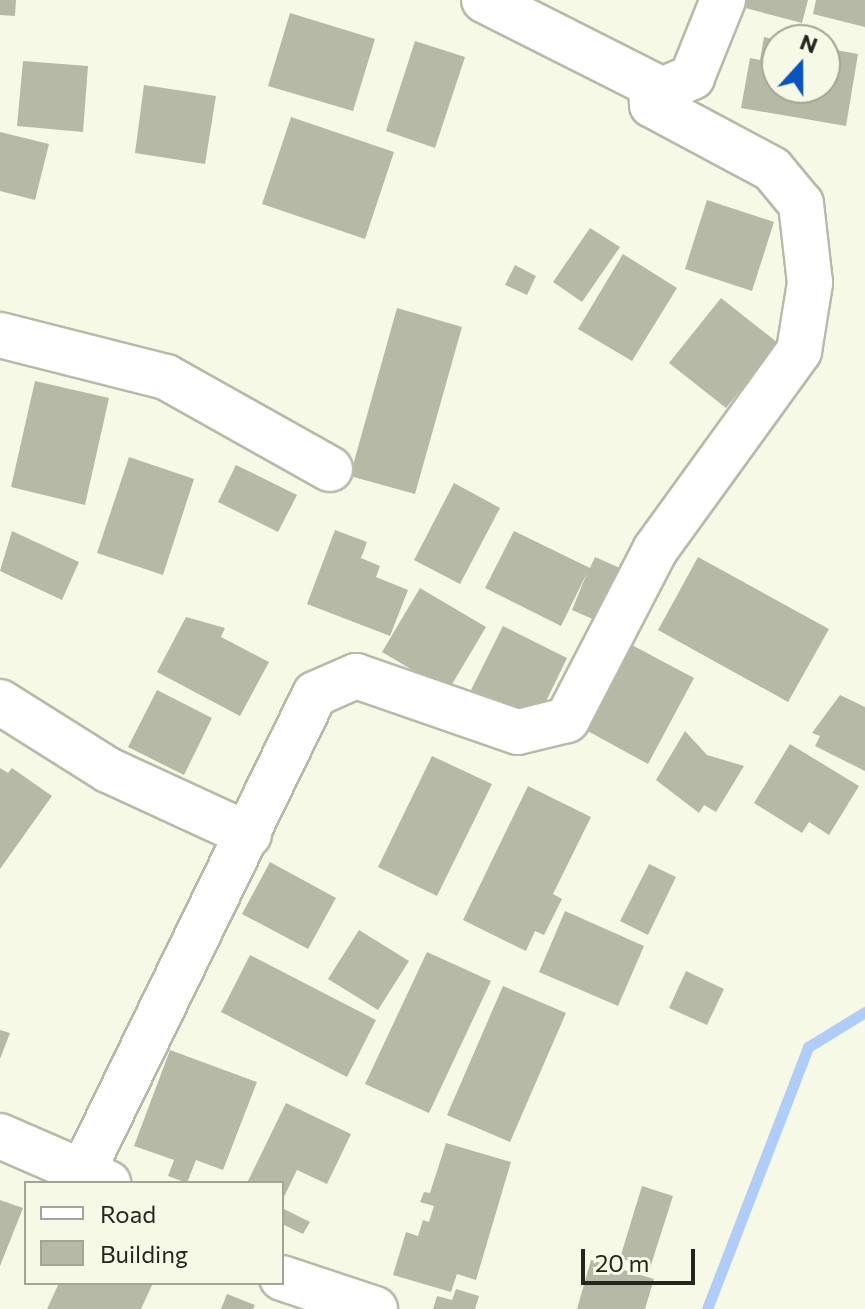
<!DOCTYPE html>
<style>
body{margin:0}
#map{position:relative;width:865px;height:1309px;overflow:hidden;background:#f7f9e7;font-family:Commissioner,sans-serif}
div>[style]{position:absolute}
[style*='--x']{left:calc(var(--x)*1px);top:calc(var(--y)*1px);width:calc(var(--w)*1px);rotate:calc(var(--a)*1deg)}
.stream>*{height:11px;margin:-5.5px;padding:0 5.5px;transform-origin:5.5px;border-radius:5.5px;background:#b0ccf8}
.building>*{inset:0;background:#b7b9a7}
.roads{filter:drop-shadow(2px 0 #b8baa9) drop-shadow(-2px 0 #b8baa9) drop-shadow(0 2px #b8baa9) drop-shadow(0 -2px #b8baa9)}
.minor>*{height:44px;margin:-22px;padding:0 22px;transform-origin:22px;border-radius:22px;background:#fff}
span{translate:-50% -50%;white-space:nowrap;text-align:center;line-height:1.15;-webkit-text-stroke:6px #f7f9e7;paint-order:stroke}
.legend{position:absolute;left:24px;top:1181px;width:260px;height:104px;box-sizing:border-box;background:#f7f9e7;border:2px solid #a3a497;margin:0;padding:10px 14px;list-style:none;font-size:24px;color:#24251e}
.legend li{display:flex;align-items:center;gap:16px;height:40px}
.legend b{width:40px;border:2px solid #a3a497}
.north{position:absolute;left:761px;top:24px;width:80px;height:80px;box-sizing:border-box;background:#f7f9e7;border:2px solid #a3a497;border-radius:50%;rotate:21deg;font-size:22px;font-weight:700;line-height:32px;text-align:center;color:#24251e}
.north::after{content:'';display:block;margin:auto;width:28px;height:36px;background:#0954be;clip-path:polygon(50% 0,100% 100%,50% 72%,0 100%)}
.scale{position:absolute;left:581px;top:1249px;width:114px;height:36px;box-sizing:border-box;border:4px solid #24251e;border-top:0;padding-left:10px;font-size:24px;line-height:28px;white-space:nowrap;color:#24251e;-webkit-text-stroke:6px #f7f9e7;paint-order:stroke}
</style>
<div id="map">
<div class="stream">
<div style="--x:707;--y:1309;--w:281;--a:-68.9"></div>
<div style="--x:808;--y:1047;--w:67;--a:-31.6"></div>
</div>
<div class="building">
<div style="clip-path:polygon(0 0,16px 0,15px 16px,0 15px)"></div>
<div style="clip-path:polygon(740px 0,808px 0,802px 23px,738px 6px)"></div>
<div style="clip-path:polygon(816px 0,865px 0,865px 27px,813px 14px)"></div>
<div style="clip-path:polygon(290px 13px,375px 39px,353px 111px,268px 86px)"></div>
<div style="clip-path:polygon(764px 37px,777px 40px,777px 88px,825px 88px,825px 48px,858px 54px,846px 126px,741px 108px,750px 58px,760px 60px)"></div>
<div style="clip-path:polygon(415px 41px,465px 57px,435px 148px,386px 131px)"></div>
<div style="clip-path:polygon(23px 61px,88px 66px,83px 132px,17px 126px)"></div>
<div style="clip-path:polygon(144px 85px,216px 96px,205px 164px,135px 153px)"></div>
<div style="clip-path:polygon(291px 117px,394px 152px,365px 239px,262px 204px)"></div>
<div style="clip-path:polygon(0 132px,49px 144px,35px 200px,0 191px)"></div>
<div style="clip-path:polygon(707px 200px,774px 222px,752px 291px,685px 269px)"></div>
<div style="clip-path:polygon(590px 228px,620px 247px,582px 302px,553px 282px)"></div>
<div style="clip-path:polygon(623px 254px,677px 288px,632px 361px,578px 329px)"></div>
<div style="clip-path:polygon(515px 265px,536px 276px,527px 295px,505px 285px)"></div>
<div style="clip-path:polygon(721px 298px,778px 343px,726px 408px,669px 363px)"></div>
<div style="clip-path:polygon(397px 308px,462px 327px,415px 494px,350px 476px)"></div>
<div style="clip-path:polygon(35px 381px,109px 398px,85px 505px,11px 487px)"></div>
<div style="clip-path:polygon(129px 457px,194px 479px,163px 575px,97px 553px)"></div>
<div style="clip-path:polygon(236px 465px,297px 495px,278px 532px,218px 502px)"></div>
<div style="clip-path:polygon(454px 483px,500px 508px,460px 584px,414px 560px)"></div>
<div style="clip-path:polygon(335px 530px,367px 542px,361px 558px,380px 566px,376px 577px,408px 590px,390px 636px,307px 604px)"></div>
<div style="clip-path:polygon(12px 531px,79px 562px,62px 600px,0 571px)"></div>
<div style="clip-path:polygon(514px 531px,590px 568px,595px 557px,620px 568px,597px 621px,572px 610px,587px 573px,561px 626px,485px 588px)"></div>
<div style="clip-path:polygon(698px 557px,829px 629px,788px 702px,658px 630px)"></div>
<div style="clip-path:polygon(420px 588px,486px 627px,448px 691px,382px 652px)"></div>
<div style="clip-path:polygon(186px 617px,225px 628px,221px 637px,269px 662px,240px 716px,157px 672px)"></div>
<div style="clip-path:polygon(503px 626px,567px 658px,536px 722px,471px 690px)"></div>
<div style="clip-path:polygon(630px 644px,694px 678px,648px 764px,584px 729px)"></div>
<div style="clip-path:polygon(157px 690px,212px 718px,184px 775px,128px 747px)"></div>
<div style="clip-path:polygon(840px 695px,865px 707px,865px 771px,815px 746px,820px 736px,812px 733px)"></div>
<div style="clip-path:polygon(685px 731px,707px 755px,744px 766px,716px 812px,704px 805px,699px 813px,656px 780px)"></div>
<div style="clip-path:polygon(790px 744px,859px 786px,829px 835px,809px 822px,802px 833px,754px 803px)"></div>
<div style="clip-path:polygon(432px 756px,492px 784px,437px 896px,378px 867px)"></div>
<div style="clip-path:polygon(0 768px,8px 773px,12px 768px,52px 796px,0 869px)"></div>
<div style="clip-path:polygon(528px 786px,591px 817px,553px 894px,562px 899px,544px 935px,535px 931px,526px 951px,463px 920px)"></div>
<div style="clip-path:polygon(270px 862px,336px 898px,308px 949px,242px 914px)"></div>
<div style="clip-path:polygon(649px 864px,676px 877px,648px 935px,620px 921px)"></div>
<div style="clip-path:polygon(565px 911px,644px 946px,618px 1006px,539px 972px)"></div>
<div style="clip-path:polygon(359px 930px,409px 961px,378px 1010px,328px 979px)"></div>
<div style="clip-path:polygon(427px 952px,491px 981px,429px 1113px,365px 1084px)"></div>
<div style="clip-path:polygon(250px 955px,376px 1020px,347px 1077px,221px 1012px)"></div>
<div style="clip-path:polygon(686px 971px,724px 989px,707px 1025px,669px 1008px)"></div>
<div style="clip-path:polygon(503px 986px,566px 1013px,510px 1142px,447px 1115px)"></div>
<div style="clip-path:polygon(0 1030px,10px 1033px,0 1059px)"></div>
<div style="clip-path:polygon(170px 1050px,257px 1082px,223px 1170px,196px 1160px,187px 1183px,168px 1176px,174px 1160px,134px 1146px)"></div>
<div style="clip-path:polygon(286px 1103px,351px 1134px,327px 1184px,297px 1170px,282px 1201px,282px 1183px,247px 1183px)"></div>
<div style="clip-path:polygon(446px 1143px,511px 1162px,476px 1280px,457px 1274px,451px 1292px,393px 1275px,406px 1232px,418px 1236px,423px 1220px,429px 1222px,434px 1206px,420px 1202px,424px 1192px,430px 1193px)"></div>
<div style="clip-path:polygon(642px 1186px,673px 1196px,650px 1268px,620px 1258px)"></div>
<div style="clip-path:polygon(0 1200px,23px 1208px,0 1266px)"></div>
<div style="clip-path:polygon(282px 1208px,310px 1222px,303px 1234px,282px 1224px)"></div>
<div style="clip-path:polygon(591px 1260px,654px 1279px,645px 1309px,577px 1309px)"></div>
<div style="clip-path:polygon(59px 1283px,153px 1283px,141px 1309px,47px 1309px)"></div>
<div style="clip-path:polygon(456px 1289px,479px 1296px,475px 1309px,433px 1309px,437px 1296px,452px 1300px)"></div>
<div style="clip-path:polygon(227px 1294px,255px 1305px,253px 1309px,221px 1309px)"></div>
</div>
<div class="roads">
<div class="minor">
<div style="--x:484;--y:0;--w:199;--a:26.8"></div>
<div style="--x:662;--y:90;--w:33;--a:-23"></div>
<div style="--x:692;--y:77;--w:83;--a:-68.1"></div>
<div style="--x:0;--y:335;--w:171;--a:14.2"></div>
<div style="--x:166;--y:377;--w:188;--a:29.3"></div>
<div style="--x:0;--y:702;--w:128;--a:32.2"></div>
<div style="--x:108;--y:770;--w:155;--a:24.7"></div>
<div style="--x:0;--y:1136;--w:118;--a:23.5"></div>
<div style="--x:84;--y:1169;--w:528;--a:-64.07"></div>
<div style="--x:315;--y:694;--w:45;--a:-23.7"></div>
<div style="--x:356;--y:676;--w:171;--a:19.1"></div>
<div style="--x:518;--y:732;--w:50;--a:-13.8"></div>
<div style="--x:567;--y:720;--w:191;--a:-62.6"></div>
<div style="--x:655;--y:550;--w:246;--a:-54.1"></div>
<div style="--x:799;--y:351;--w:69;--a:-80.8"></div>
<div style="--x:810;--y:283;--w:80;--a:-96.5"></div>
<div style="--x:801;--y:204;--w:45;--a:-129.6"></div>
<div style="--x:772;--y:169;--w:136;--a:-151.9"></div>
<div style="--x:652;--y:105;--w:18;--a:-93"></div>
<div style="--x:282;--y:1278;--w:98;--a:18.4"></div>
</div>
</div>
<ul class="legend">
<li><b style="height:10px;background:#fff"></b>Road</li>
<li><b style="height:22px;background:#b7b9a7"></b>Building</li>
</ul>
<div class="north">N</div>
<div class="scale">20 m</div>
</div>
